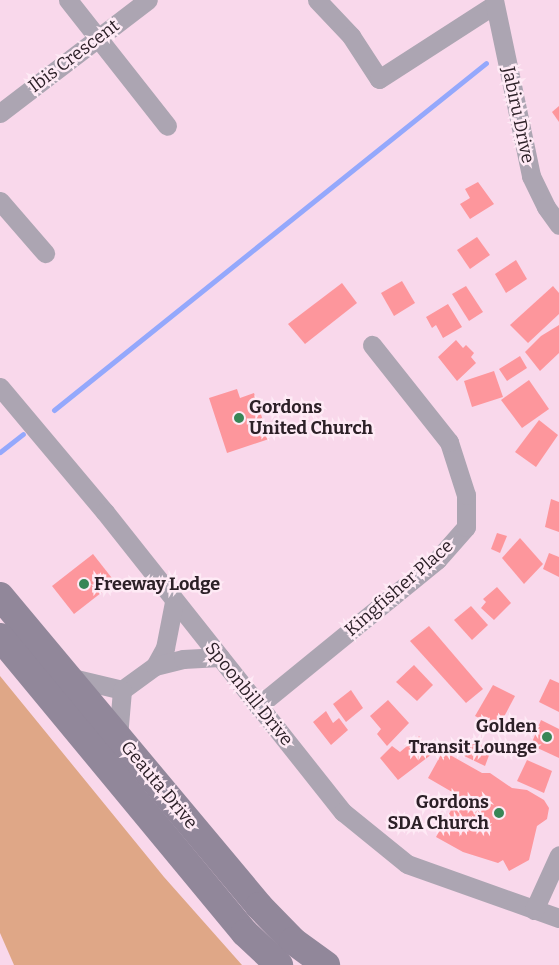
<!DOCTYPE html>
<style>
body{margin:0}
#map{position:relative;width:559px;height:965px;overflow:hidden;background:#f9d8eb;font-family:Bitter,serif}
div>[style]{position:absolute}
[style*='--x']{left:calc(var(--x)*1px);top:calc(var(--y)*1px);width:calc(var(--w)*1px);rotate:calc(var(--a)*1deg)}
.green>*{inset:0;background:#dfa787}
.stream>*{height:5px;margin:-2.5px;padding:0 2.5px;transform-origin:2.5px;border-radius:2.5px;background:#94a8fc}
.building>*{inset:0;background:#fd969c}
.street>*{height:19px;margin:-9.5px;padding:0 9.5px;transform-origin:9.5px;border-radius:9.5px;background:#aca5b2}
.secondary>*{height:28px;margin:-14px;padding:0 14px;transform-origin:14px;border-radius:14px;background:#91879a}
.dots>*{width:14px;height:14px;translate:-50% -50%;box-sizing:border-box;border:2px solid #feeaf5;border-radius:50%}
span{translate:-50% -50%;white-space:nowrap;text-align:center;line-height:1.15;-webkit-text-stroke:5px #feeaf5;paint-order:stroke}
.street-label{font-size:18px;color:#2c2027}
.poi-label{font-size:18px;color:#2c2027;font-weight:700}
.left{translate:0 -50%;text-align:left}
.right{translate:-100% -50%;text-align:right}
</style>
<div id="map">
<div class="green">
<div style="clip-path:polygon(0 676px,164px 877px,242px 965px,14px 965px,0 933px)"></div>
</div>
<div class="stream">
<div style="--x:54;--y:410;--w:554;--a:-38.77"></div>
<div style="--x:0;--y:452;--w:29;--a:-38"></div>
</div>
<div class="building">
<div style="clip-path:polygon(559px 106px,559px 122px,552px 112px)"></div>
<div style="clip-path:polygon(478px 182px,494px 204px,470px 219px,460px 204px,470px 198px,465px 189px)"></div>
<div style="clip-path:polygon(477px 237px,490px 255px,470px 269px,457px 250px)"></div>
<div style="clip-path:polygon(516px 260px,527px 279px,506px 293px,495px 274px)"></div>
<div style="clip-path:polygon(402px 281px,415px 303px,394px 316px,381px 293px)"></div>
<div style="clip-path:polygon(342px 283px,357px 303px,305px 344px,288px 324px)"></div>
<div style="clip-path:polygon(466px 286px,483px 312px,469px 321px,452px 294px)"></div>
<div style="clip-path:polygon(553px 286px,559px 293px,559px 314px,528px 343px,510px 325px)"></div>
<div style="clip-path:polygon(448px 304px,462px 327px,443px 338px,436px 325px,432px 328px,426px 317px)"></div>
<div style="clip-path:polygon(559px 325px,559px 353px,540px 371px,525px 352px,541px 336px)"></div>
<div style="clip-path:polygon(456px 340px,463px 348px,466px 345px,474px 353px,471px 357px,476px 363px,457px 381px,438px 357px)"></div>
<div style="clip-path:polygon(520px 356px,527px 368px,507px 381px,499px 369px)"></div>
<div style="clip-path:polygon(494px 371px,503px 397px,472px 407px,464px 381px)"></div>
<div style="clip-path:polygon(529px 380px,549px 409px,522px 428px,501px 400px)"></div>
<div style="clip-path:polygon(237px 389px,240px 398px,254px 393px,269px 439px,227px 453px,209px 398px)"></div>
<div style="clip-path:polygon(539px 420px,558px 435px,536px 467px,515px 452px)"></div>
<div style="clip-path:polygon(551px 499px,559px 502px,559px 532px,545px 527px)"></div>
<div style="clip-path:polygon(497px 533px,507px 536px,500px 553px,491px 549px)"></div>
<div style="clip-path:polygon(520px 538px,543px 564px,524px 584px,502px 558px)"></div>
<div style="clip-path:polygon(549px 553px,559px 557px,559px 577px,543px 569px)"></div>
<div style="clip-path:polygon(93px 554px,115px 582px,74px 614px,52px 586px)"></div>
<div style="clip-path:polygon(497px 587px,511px 603px,494px 620px,481px 608px,486px 602px,483px 599px)"></div>
<div style="clip-path:polygon(471px 606px,488px 625px,472px 640px,454px 620px)"></div>
<div style="clip-path:polygon(429px 626px,483px 689px,466px 703px,410px 641px)"></div>
<div style="clip-path:polygon(414px 665px,433px 685px,417px 701px,396px 682px)"></div>
<div style="clip-path:polygon(550px 679px,559px 683px,559px 712px,539px 702px)"></div>
<div style="clip-path:polygon(493px 685px,515px 696px,498px 728px,475px 716px)"></div>
<div style="clip-path:polygon(351px 690px,363px 708px,346px 722px,333px 704px)"></div>
<div style="clip-path:polygon(388px 700px,409px 723px,387px 746px,377px 734px,381px 729px,370px 716px)"></div>
<div style="clip-path:polygon(326px 711px,333px 723px,339px 718px,348px 730px,331px 745px,313px 722px)"></div>
<div style="clip-path:polygon(541px 720px,559px 729px,559px 758px,531px 745px)"></div>
<div style="clip-path:polygon(419px 736px,432px 754px,398px 780px,380px 758px,392px 746px,400px 752px)"></div>
<div style="clip-path:polygon(466px 739px,491px 750px,485px 766px,460px 754px)"></div>
<div style="clip-path:polygon(443px 751px,482px 773px,490px 773px,512px 788px,527px 790px,544px 800px,549px 808px,547px 819px,537px 826px,529px 860px,509px 871px,503px 860px,498px 863px,463px 852px,436px 837px,459px 796px,428px 778px)"></div>
<div style="clip-path:polygon(527px 760px,552px 771px,544px 793px,517px 781px)"></div>
</div>
<div class="street">
<div style="--x:68;--y:0;--w:160;--a:51.8"></div>
<div style="--x:317;--y:0;--w:50;--a:46.6"></div>
<div style="--x:351;--y:36;--w:51;--a:56.9"></div>
<div style="--x:379;--y:79;--w:137;--a:-32.8"></div>
<div style="--x:494;--y:0;--w:180;--a:78.1"></div>
<div style="--x:531;--y:176;--w:34;--a:64"></div>
<div style="--x:546;--y:207;--w:22;--a:54"></div>
<div style="--x:0;--y:113;--w:186;--a:-37.4"></div>
<div style="--x:0;--y:201;--w:69;--a:49.1"></div>
<div style="--x:0;--y:387;--w:163;--a:50"></div>
<div style="--x:105;--y:512;--w:383;--a:51.6"></div>
<div style="--x:343;--y:812;--w:82;--a:39.1"></div>
<div style="--x:407;--y:864;--w:161;--a:19.6"></div>
<div style="--x:155;--y:666;--w:21;--a:-61"></div>
<div style="--x:165;--y:648;--w:47;--a:-78.9"></div>
<div style="--x:68;--y:677;--w:56;--a:13.5"></div>
<div style="--x:122;--y:690;--w:41;--a:-36"></div>
<div style="--x:155;--y:666;--w:29;--a:-14"></div>
<div style="--x:183;--y:659;--w:37;--a:-3"></div>
<div style="--x:258;--y:706;--w:231;--a:-39.2"></div>
<div style="--x:437;--y:560;--w:44;--a:-48.7"></div>
<div style="--x:466;--y:527;--w:32;--a:-90"></div>
<div style="--x:466;--y:495;--w:56;--a:-107.8"></div>
<div style="--x:449;--y:442;--w:124;--a:-128.4"></div>
<div style="--x:118;--y:737;--w:47;--a:-85.1"></div>
<div style="--x:534;--y:910;--w:60;--a:-65.6"></div>
</div>
<div class="secondary">
<div style="--x:0;--y:596;--w:404;--a:50.1"></div>
<div style="--x:259;--y:906;--w:49;--a:45.8"></div>
<div style="--x:293;--y:941;--w:41;--a:36"></div>
<div style="--x:0;--y:637;--w:384;--a:50.4"></div>
<div style="--x:245;--y:933;--w:47;--a:43.3"></div>
</div>
<div class="dots">
<div style="left:239px;top:418px;background:#388656"></div>
<div style="left:84px;top:584px;background:#388656"></div>
<div style="left:547px;top:737px;background:#388656"></div>
<div style="left:499px;top:813px;background:#388656"></div>
</div>
<div class="street-label">
<span style="left:74px;top:56px;rotate:-37deg">Ibis Crescent</span>
<span style="left:518px;top:115px;rotate:78deg">Jabiru Drive</span>
<span style="left:399px;top:588px;rotate:-41deg">Kingfisher Place</span>
<span style="left:249px;top:694px;rotate:51deg">Spoonbill Drive</span>
<span style="left:159px;top:785px;rotate:50deg">Geauta Drive</span>
</div>
<div class="poi-label">
<span class="left" style="left:249px;top:418px">Gordons<br>United Church</span>
<span class="left" style="left:94px;top:584px">Freeway Lodge</span>
<span class="right" style="left:537px;top:737px">Golden<br>Transit Lounge</span>
<span class="right" style="left:489px;top:813px">Gordons<br>SDA Church</span>
</div>
</div>
